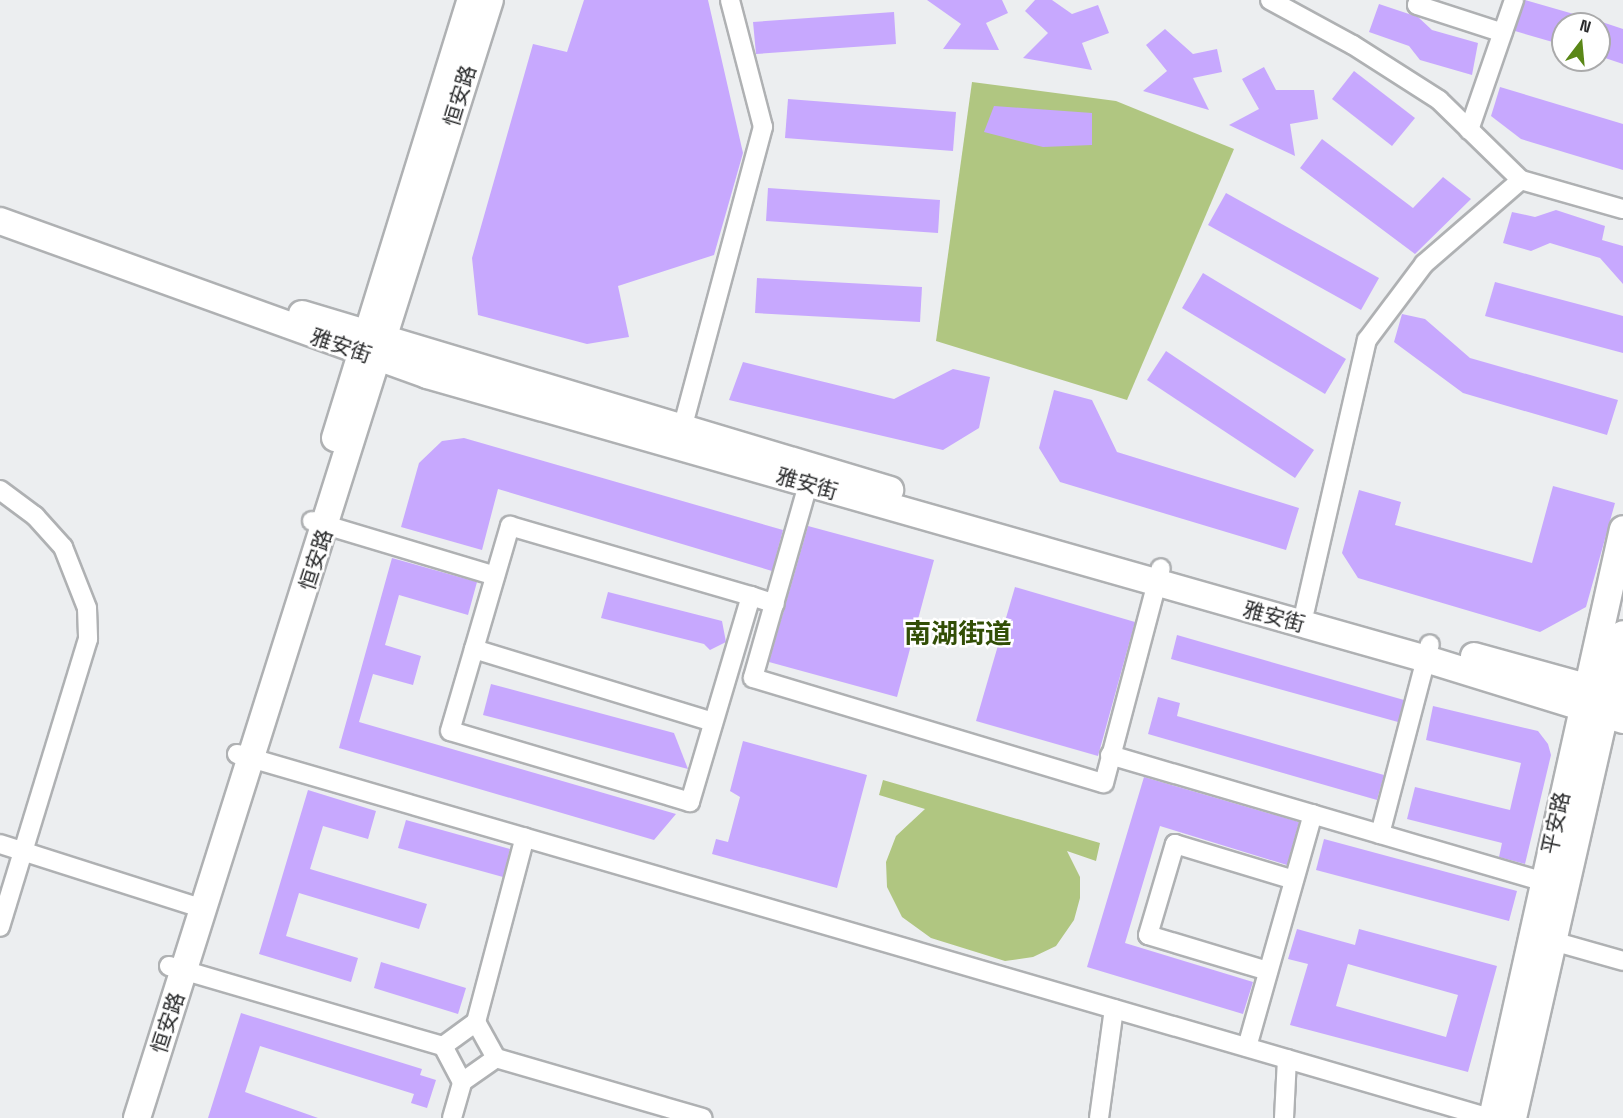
<!DOCTYPE html>
<meta charset="utf-8">
<style>
body{margin:0}
#map{position:relative;width:1623px;height:1118px;overflow:hidden;background:#eceef0;font-family:"Space Grotesk","Noto Sans SC",sans-serif}
div>[style]{position:absolute}
[style*='--x']{left:calc(var(--x)*1px);top:calc(var(--y)*1px);width:calc(var(--w)*1px);rotate:calc(var(--a)*1deg)}
.green>*{inset:0;background:#b0c681}
.building>*{inset:0;background:#c7a8fe}
.roads{filter:drop-shadow(2px 0 #afb1b3) drop-shadow(-2px 0 #afb1b3) drop-shadow(0 2px #afb1b3) drop-shadow(0 -2px #afb1b3)}
.street>*{height:18px;margin:-9px;padding:0 9px;transform-origin:9px;border-radius:9px;background:#fff}
.secondary>*{height:26px;margin:-13px;padding:0 13px;transform-origin:13px;border-radius:13px;background:#fff}
span{translate:-50% -50%;white-space:nowrap;text-align:center;line-height:1.15;-webkit-text-stroke:5px #fff;paint-order:stroke}
.street-label{font-size:21px;color:#2a2b2c}
.district-label{font-size:27px;color:#324e06;font-weight:700}
.north{position:absolute;left:1551px;top:12px;width:60px;height:60px;box-sizing:border-box;background:#fff;border:2px solid #aaaaab;border-radius:50%;rotate:16deg;font-size:16px;font-weight:700;line-height:24px;text-align:center;color:#2a2b2c}
.north::after{content:'';display:block;margin:auto;width:21px;height:27px;background:#5a8717;clip-path:polygon(50% 0,100% 100%,50% 72%,0 100%)}
</style>
<div id="map">
<div class="green">
<div style="clip-path:polygon(972px 82px,1116px 101px,1234px 149px,1127px 400px,936px 341px)"></div>
<div style="clip-path:polygon(883px 780px,1100px 843px,1096px 861px,1067px 851px,1080px 877px,1080px 898px,1074px 920px,1056px 946px,1033px 957px,1005px 961px,931px 938px,902px 917px,887px 887px,886px 862px,896px 836px,925px 809px,879px 795px)"></div>
</div>
<div class="building">
<div style="clip-path:polygon(584px 0,708px 0,743px 153px,714px 255px,618px 286px,629px 337px,587px 344px,478px 315px,472px 258px,533px 44px,567px 52px)"></div>
<div style="clip-path:polygon(927px 0,1002px 0,1008px 13px,986px 23px,999px 50px,943px 49px,961px 24px)"></div>
<div style="clip-path:polygon(1035px 0,1052px 0,1072px 14px,1098px 5px,1109px 33px,1082px 43px,1092px 70px,1023px 58px,1048px 33px,1025px 11px)"></div>
<div style="clip-path:polygon(1525px 0,1598px 21px,1597px 24px,1563px 24px,1563px 45px,1515px 31px)"></div>
<div style="clip-path:polygon(1379px 4px,1418px 17px,1432px 30px,1478px 43px,1472px 75px,1420px 60px,1409px 46px,1369px 32px)"></div>
<div style="clip-path:polygon(894px 12px,896px 44px,756px 54px,753px 22px)"></div>
<div style="clip-path:polygon(1599px 21px,1623px 29px,1623px 64px,1599px 56px)"></div>
<div style="clip-path:polygon(1165px 29px,1193px 54px,1217px 49px,1222px 72px,1193px 78px,1209px 110px,1143px 91px,1167px 71px,1146px 45px)"></div>
<div style="clip-path:polygon(1264px 67px,1276px 90px,1314px 90px,1318px 119px,1290px 124px,1295px 156px,1229px 125px,1259px 109px,1242px 79px)"></div>
<div style="clip-path:polygon(1354px 71px,1415px 118px,1392px 146px,1332px 99px)"></div>
<div style="clip-path:polygon(1500px 87px,1623px 124px,1623px 170px,1521px 139px,1491px 116px)"></div>
<div style="clip-path:polygon(788px 99px,956px 112px,953px 151px,785px 138px)"></div>
<div style="clip-path:polygon(994px 106px,1092px 113px,1092px 145px,1043px 147px,984px 132px)"></div>
<div style="clip-path:polygon(1322px 139px,1413px 208px,1443px 177px,1471px 199px,1415px 254px,1300px 168px)"></div>
<div style="clip-path:polygon(768px 188px,940px 200px,938px 233px,766px 221px)"></div>
<div style="clip-path:polygon(1226px 193px,1379px 278px,1361px 310px,1208px 225px)"></div>
<div style="clip-path:polygon(1556px 210px,1605px 226px,1602px 240px,1623px 246px,1623px 284px,1600px 258px,1550px 243px,1531px 251px,1503px 243px,1512px 212px,1535px 217px)"></div>
<div style="clip-path:polygon(1203px 273px,1346px 359px,1325px 394px,1182px 308px)"></div>
<div style="clip-path:polygon(757px 278px,922px 287px,920px 322px,755px 313px)"></div>
<div style="clip-path:polygon(1495px 282px,1623px 316px,1623px 353px,1485px 316px)"></div>
<div style="clip-path:polygon(1402px 314px,1425px 319px,1470px 358px,1618px 400px,1607px 435px,1463px 393px,1394px 342px)"></div>
<div style="clip-path:polygon(1166px 351px,1314px 450px,1295px 478px,1147px 380px)"></div>
<div style="clip-path:polygon(743px 362px,894px 399px,953px 369px,990px 377px,979px 428px,943px 450px,729px 400px)"></div>
<div style="clip-path:polygon(1054px 390px,1092px 400px,1117px 452px,1299px 508px,1286px 550px,1060px 482px,1039px 448px)"></div>
<div style="clip-path:polygon(464px 438px,783px 530px,772px 571px,498px 489px,482px 550px,401px 527px,419px 463px,442px 441px)"></div>
<div style="clip-path:polygon(1553px 486px,1615px 503px,1586px 607px,1540px 632px,1358px 578px,1342px 553px,1359px 490px,1401px 502px,1395px 525px,1532px 563px)"></div>
<div style="clip-path:polygon(808px 526px,934px 560px,897px 697px,769px 662px)"></div>
<div style="clip-path:polygon(392px 558px,477px 582px,468px 615px,399px 595px,385px 645px,421px 656px,413px 685px,373px 674px,359px 722px,676px 814px,654px 840px,339px 748px)"></div>
<div style="clip-path:polygon(1015px 587px,1135px 622px,1098px 756px,976px 721px)"></div>
<div style="clip-path:polygon(608px 592px,722px 621px,726px 642px,710px 650px,704px 644px,601px 618px)"></div>
<div style="clip-path:polygon(1177px 635px,1404px 700px,1398px 722px,1171px 659px)"></div>
<div style="clip-path:polygon(491px 684px,674px 733px,688px 769px,483px 715px)"></div>
<div style="clip-path:polygon(1158px 697px,1180px 703px,1177px 716px,1384px 775px,1377px 800px,1148px 734px)"></div>
<div style="clip-path:polygon(1433px 706px,1538px 731px,1548px 744px,1551px 755px,1525px 864px,1499px 857px,1502px 843px,1407px 819px,1415px 787px,1510px 810px,1521px 763px,1426px 740px)"></div>
<div style="clip-path:polygon(743px 741px,867px 775px,837px 888px,712px 854px,716px 839px,728px 842px,740px 797px,730px 791px)"></div>
<div style="clip-path:polygon(1144px 777px,1299px 822px,1287px 865px,1160px 826px,1125px 943px,1253px 982px,1243px 1014px,1087px 967px)"></div>
<div style="clip-path:polygon(308px 790px,376px 811px,368px 839px,323px 826px,310px 869px,427px 904px,419px 929px,299px 893px,286px 936px,358px 958px,351px 982px,259px 954px)"></div>
<div style="clip-path:polygon(406px 820px,510px 849px,503px 877px,398px 848px)"></div>
<div style="clip-path:polygon(1324px 839px,1517px 891px,1509px 921px,1316px 870px)"></div>
<div style="clip-path:polygon(evenodd,1297px 929px,1355px 945px,1359px 929px,1497px 966px,1468px 1072px,1290px 1025px,1308px 964px,1288px 959px,1297px 929px,1348px 964px,1458px 995px,1446px 1037px,1336px 1006px,1348px 964px)"></div>
<div style="clip-path:polygon(381px 962px,466px 988px,458px 1014px,374px 988px)"></div>
<div style="clip-path:polygon(241px 1013px,422px 1069px,420px 1075px,436px 1080px,427px 1108px,411px 1103px,414px 1094px,260px 1046px,245px 1092px,318px 1118px,208px 1118px)"></div>
</div>
<div class="roads">
<div class="street">
<div style="--x:1270;--y:0;--w:94;--a:28.5"></div>
<div style="--x:1353;--y:45;--w:102;--a:32.6"></div>
<div style="--x:1439;--y:100;--w:115;--a:44.3"></div>
<div style="--x:1521;--y:180;--w:106;--a:15.9"></div>
<div style="--x:1419;--y:0;--w:5;--a:112"></div>
<div style="--x:1417;--y:5;--w:90;--a:18"></div>
<div style="--x:1469;--y:130;--w:138;--a:-70.9"></div>
<div style="--x:682;--y:429;--w:313;--a:-75"></div>
<div style="--x:763;--y:127;--w:131;--a:-104.6"></div>
<div style="--x:811;--y:474;--w:212;--a:105.9"></div>
<div style="--x:753;--y:678;--w:366;--a:16.7"></div>
<div style="--x:1104;--y:783;--w:222;--a:-75.2"></div>
<div style="--x:0;--y:490;--w:44;--a:36.6"></div>
<div style="--x:35;--y:516;--w:42;--a:47.9"></div>
<div style="--x:63;--y:547;--w:66;--a:68.5"></div>
<div style="--x:87;--y:608;--w:31;--a:88"></div>
<div style="--x:88;--y:639;--w:301;--a:107"></div>
<div style="--x:312;--y:521;--w:191;--a:16.7"></div>
<div style="--x:751;--y:596;--w:215;--a:106.5"></div>
<div style="--x:690;--y:802;--w:250;--a:-163.5"></div>
<div style="--x:450;--y:731;--w:214;--a:-73.7"></div>
<div style="--x:510;--y:526;--w:251;--a:16.2"></div>
<div style="--x:751;--y:596;--w:25;--a:18"></div>
<div style="--x:1305;--y:610;--w:277;--a:-77.1"></div>
<div style="--x:1367;--y:340;--w:95;--a:-53.1"></div>
<div style="--x:1424;--y:264;--w:128;--a:-40.9"></div>
<div style="--x:474;--y:649;--w:250;--a:17"></div>
<div style="--x:237;--y:754;--w:1305;--a:16.2"></div>
<div style="--x:1110;--y:755;--w:464;--a:16.3"></div>
<div style="--x:1380;--y:834;--w:196;--a:-75.3"></div>
<div style="--x:0;--y:844;--w:214;--a:17.7"></div>
<div style="--x:1553;--y:941;--w:73;--a:15.9"></div>
<div style="--x:169;--y:966;--w:285;--a:16.3"></div>
<div style="--x:443;--y:1046;--w:41;--a:62.2"></div>
<div style="--x:1268;--y:971;--w:125;--a:-163.3"></div>
<div style="--x:1148;--y:935;--w:95;--a:-73.5"></div>
<div style="--x:1175;--y:844;--w:124;--a:16.8"></div>
<div style="--x:476;--y:1022;--w:41;--a:60.9"></div>
<div style="--x:496;--y:1058;--w:215;--a:16.2"></div>
<div style="--x:443;--y:1046;--w:41;--a:-36"></div>
<div style="--x:476;--y:1022;--w:191;--a:-75.2"></div>
<div style="--x:1247;--y:1047;--w:242;--a:-74.2"></div>
<div style="--x:452;--y:1118;--w:37;--a:-74"></div>
<div style="--x:462;--y:1082;--w:42;--a:-35.2"></div>
<div style="--x:1099;--y:1118;--w:110;--a:-82.2"></div>
<div style="--x:1284;--y:1118;--w:59;--a:-87.1"></div>
</div>
<div class="secondary">
<div style="--x:0;--y:221;--w:454;--a:19.8"></div>
<div style="--x:427;--y:375;--w:1039;--a:15.87"></div>
<div style="--x:1426;--y:659;--w:206;--a:17.2"></div>
<div style="--x:302;--y:314;--w:614;--a:16.66"></div>
<div style="--x:335;--y:438;--w:459;--a:-72.8"></div>
<div style="--x:1474;--y:656;--w:155;--a:15.4"></div>
<div style="--x:137;--y:1118;--w:1172;--a:-72.48"></div>
<div style="--x:1492;--y:1118;--w:603;--a:-77.46"></div>
<div style="--x:1513;--y:1118;--w:496;--a:-77.2"></div>
</div>
</div>
<div class="street-label">
<span style="left:460px;top:96px;rotate:-73deg">恒安路</span>
<span style="left:341px;top:346px;rotate:19deg">雅安街</span>
<span style="left:807px;top:484px;rotate:16deg">雅安街</span>
<span style="left:316px;top:560px;rotate:-72deg">恒安路</span>
<span style="left:1274px;top:617px;rotate:15deg">雅安街</span>
<span style="left:1556px;top:823px;rotate:-78deg">平安路</span>
<span style="left:168px;top:1023px;rotate:-72deg">恒安路</span>
</div>
<div class="district-label">
<span style="left:958px;top:634px">南湖街道</span>
</div>
<div class="north">N</div>
</div>
